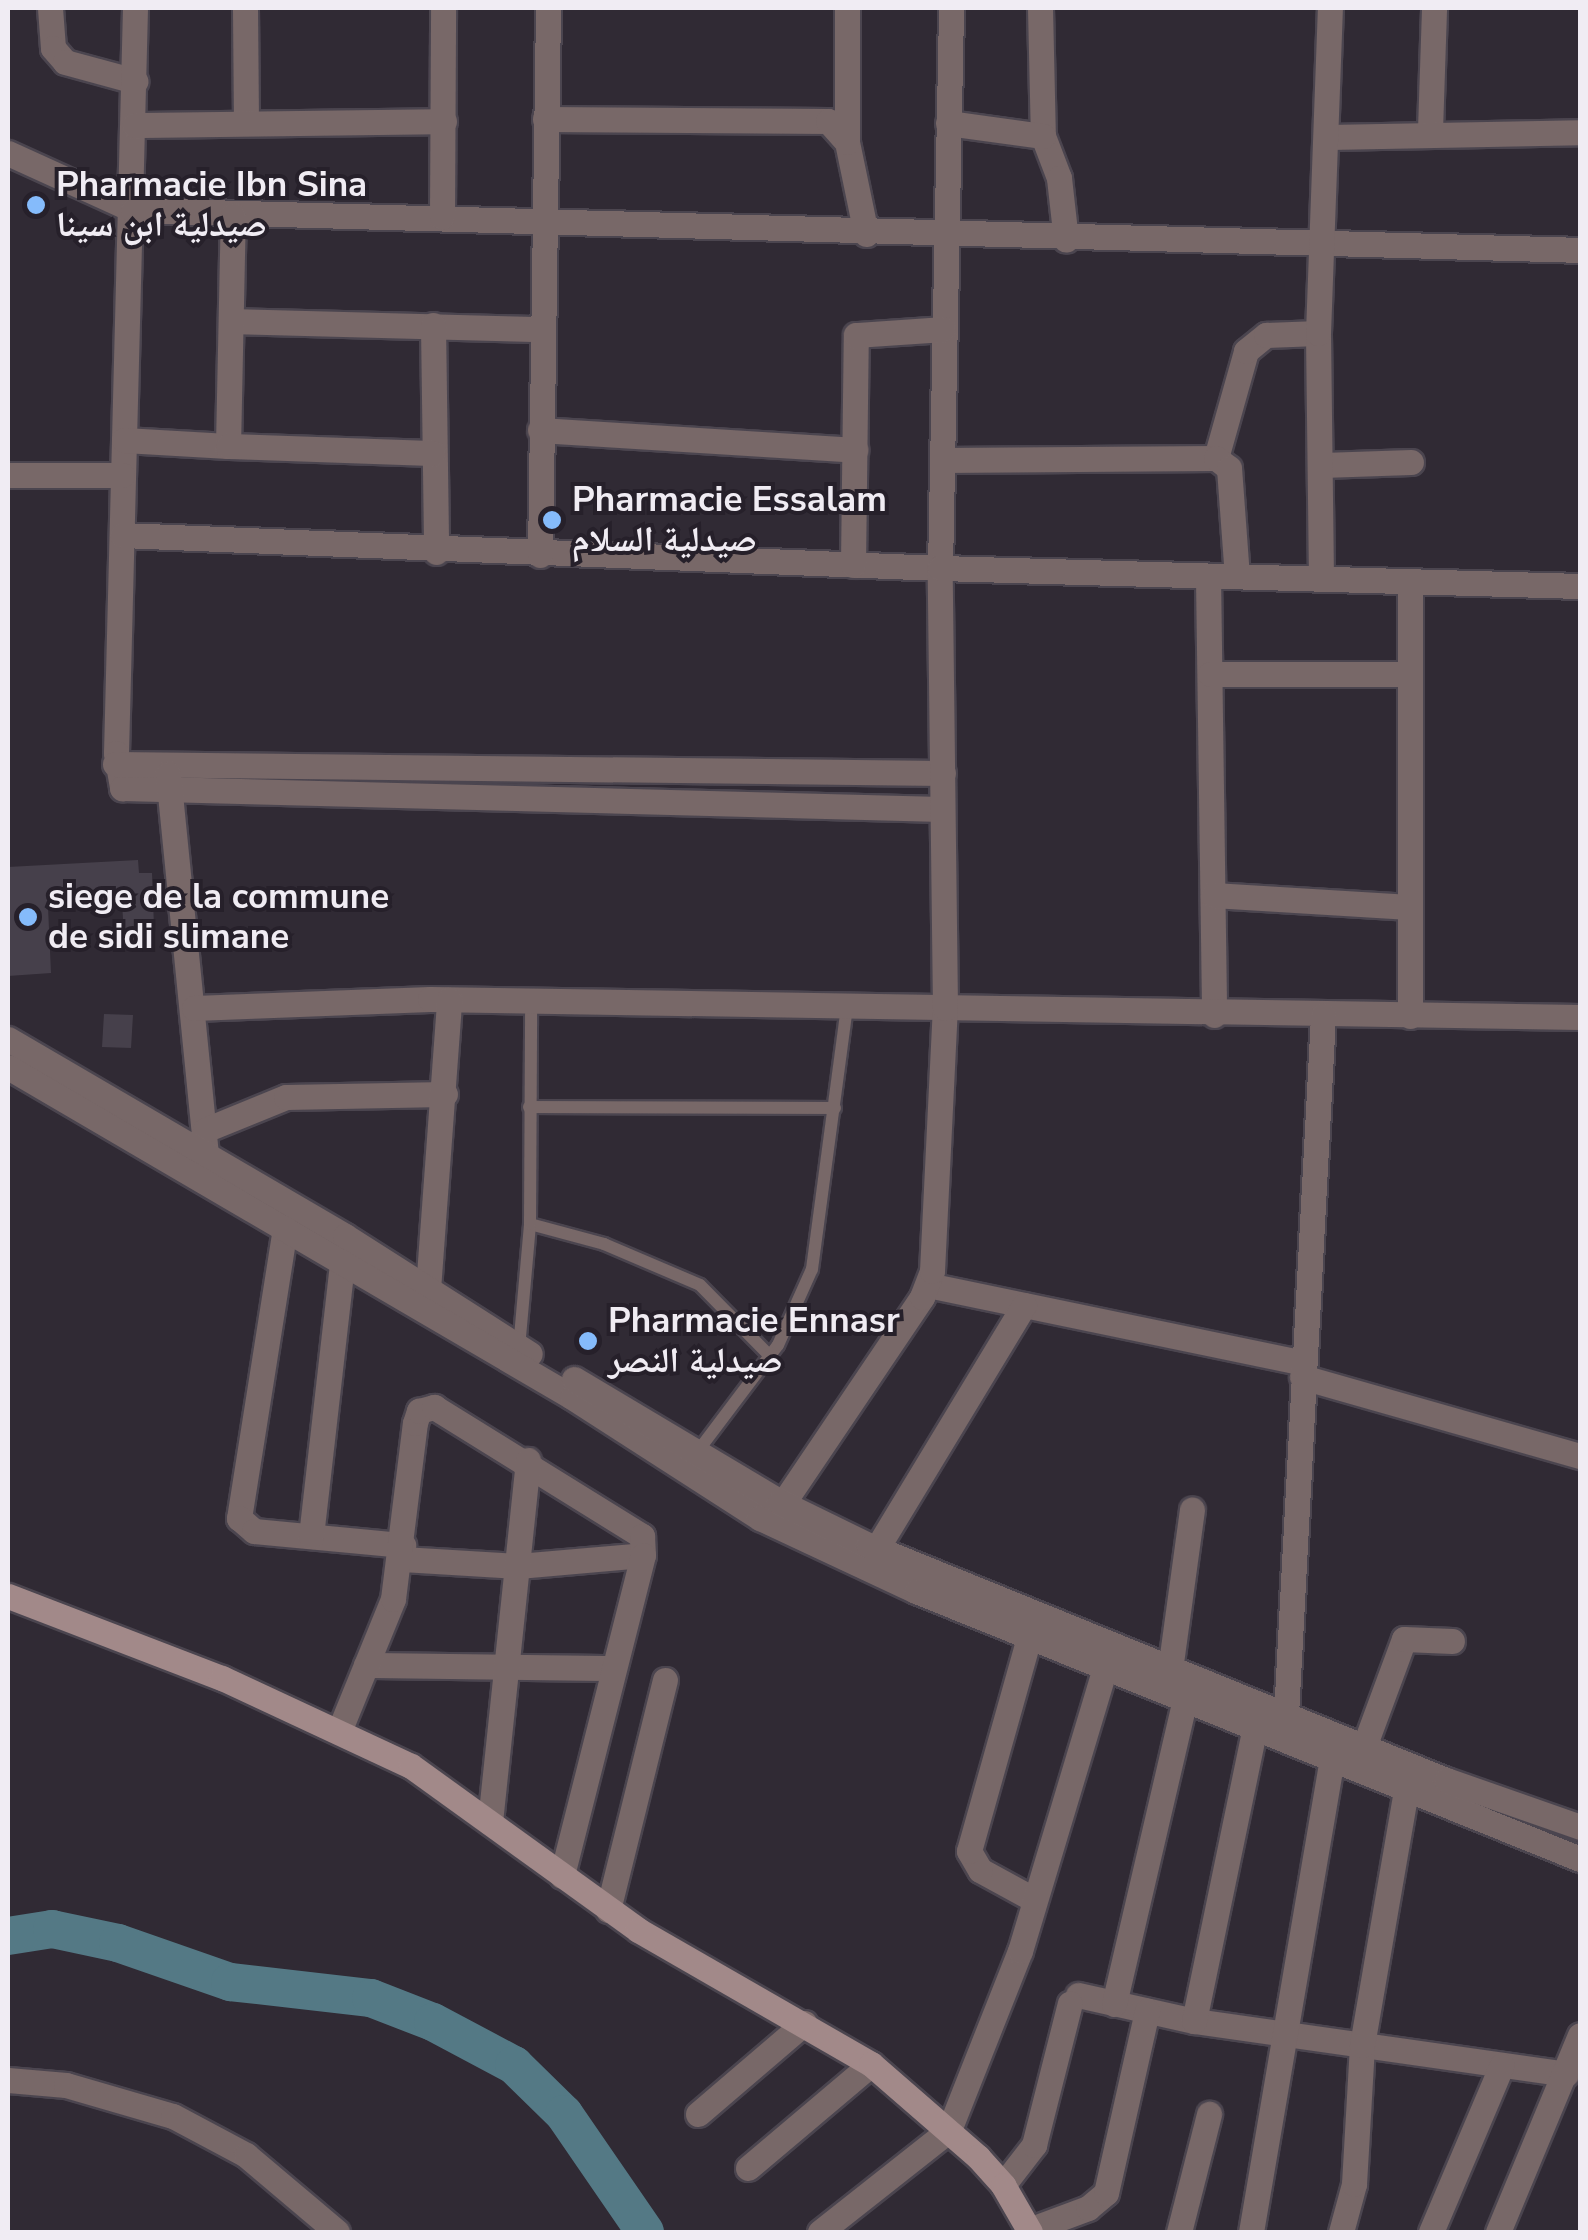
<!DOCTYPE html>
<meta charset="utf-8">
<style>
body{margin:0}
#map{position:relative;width:1588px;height:2240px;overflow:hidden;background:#302a34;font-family:"Nunito Sans","Noto Naskh Arabic",sans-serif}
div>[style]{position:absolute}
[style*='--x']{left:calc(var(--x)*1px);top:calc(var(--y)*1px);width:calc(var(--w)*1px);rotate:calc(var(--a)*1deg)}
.river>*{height:38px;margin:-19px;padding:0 19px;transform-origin:19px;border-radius:19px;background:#547985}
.building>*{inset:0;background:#46404b}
.roads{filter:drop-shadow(2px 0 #4b454f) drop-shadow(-2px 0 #4b454f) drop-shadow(0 2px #4b454f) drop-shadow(0 -2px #4b454f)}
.service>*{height:12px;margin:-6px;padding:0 6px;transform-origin:6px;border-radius:6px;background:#786868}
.minor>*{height:25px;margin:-12.5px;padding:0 12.5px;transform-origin:12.5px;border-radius:12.5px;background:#786868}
.tertiary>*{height:25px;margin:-12.5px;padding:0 12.5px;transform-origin:12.5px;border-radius:12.5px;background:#786868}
.secondary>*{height:25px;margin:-12.5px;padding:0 12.5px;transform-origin:12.5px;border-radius:12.5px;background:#a28989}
.dots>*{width:28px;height:28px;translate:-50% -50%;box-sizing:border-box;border:5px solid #26202a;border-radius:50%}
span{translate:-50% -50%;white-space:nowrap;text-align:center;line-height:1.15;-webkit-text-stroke:8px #26202a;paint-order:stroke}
.poi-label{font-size:35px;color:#f0ecf3;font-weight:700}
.left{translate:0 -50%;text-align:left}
.frame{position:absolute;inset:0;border:10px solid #f0ecf3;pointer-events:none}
</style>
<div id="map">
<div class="river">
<div style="--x:8;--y:1936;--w:45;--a:-9"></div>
<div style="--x:52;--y:1929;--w:67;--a:12"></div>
<div style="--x:118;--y:1943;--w:119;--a:19.2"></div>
<div style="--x:230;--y:1982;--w:142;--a:6.5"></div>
<div style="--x:371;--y:1998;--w:66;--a:21.2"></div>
<div style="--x:433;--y:2022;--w:92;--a:28"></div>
<div style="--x:514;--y:2065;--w:70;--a:44.4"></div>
<div style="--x:564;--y:2114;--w:143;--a:55.5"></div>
</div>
<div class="building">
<div style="clip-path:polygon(138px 860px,139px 873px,152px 873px,154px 927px,143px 928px,143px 949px,125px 950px,122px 903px,48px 907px,51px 973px,8px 976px,8px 867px)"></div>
<div style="clip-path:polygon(104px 1014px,133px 1015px,131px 1048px,102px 1047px)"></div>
</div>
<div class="roads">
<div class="service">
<div style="--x:529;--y:1107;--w:306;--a:0.2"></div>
<div style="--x:530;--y:1224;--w:77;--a:15.1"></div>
<div style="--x:604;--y:1244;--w:104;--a:23.1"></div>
<div style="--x:700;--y:1285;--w:100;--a:45.4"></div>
<div style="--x:519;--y:1348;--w:124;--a:-84.9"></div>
<div style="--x:530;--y:1224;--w:220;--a:-89.7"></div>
<div style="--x:698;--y:1451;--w:133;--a:-53"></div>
<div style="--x:778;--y:1345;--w:83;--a:-65.9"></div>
<div style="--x:812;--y:1269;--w:263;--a:-82.4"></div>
</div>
<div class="minor">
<div style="--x:50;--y:8;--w:40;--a:85.7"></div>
<div style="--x:53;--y:48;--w:18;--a:49"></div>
<div style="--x:65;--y:62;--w:73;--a:15.2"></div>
<div style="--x:135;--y:8;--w:745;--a:91.46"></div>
<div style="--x:116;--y:753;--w:36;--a:80"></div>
<div style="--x:122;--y:788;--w:820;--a:1.47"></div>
<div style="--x:245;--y:8;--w:115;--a:89.5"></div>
<div style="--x:1040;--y:8;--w:128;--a:88.7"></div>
<div style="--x:1043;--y:136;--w:45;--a:69.1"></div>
<div style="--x:1059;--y:178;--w:62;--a:83.6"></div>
<div style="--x:545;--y:119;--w:283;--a:0.4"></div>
<div style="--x:828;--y:121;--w:28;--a:48"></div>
<div style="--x:847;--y:142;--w:94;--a:78.3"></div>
<div style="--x:948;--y:123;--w:96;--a:7.8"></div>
<div style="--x:134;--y:125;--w:310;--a:-0.7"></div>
<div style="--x:1430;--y:130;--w:122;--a:-88.1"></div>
<div style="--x:1328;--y:137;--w:252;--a:-1.1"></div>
<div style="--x:847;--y:142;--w:134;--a:-90"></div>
<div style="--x:8;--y:153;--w:137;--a:24.5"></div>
<div style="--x:133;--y:210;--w:1448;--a:1.58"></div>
<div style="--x:442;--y:217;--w:209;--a:-89.7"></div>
<div style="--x:232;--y:321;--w:308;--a:1.5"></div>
<div style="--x:433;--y:325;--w:227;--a:89.2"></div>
<div style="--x:540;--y:430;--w:316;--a:3.6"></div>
<div style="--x:124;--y:440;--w:104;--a:3.3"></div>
<div style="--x:228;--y:446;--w:231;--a:-88.8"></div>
<div style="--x:228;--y:446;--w:205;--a:2"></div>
<div style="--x:1216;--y:458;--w:111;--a:-74.3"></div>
<div style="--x:1246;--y:351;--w:26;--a:-39"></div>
<div style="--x:1266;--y:335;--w:52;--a:-2.2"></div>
<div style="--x:942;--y:460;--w:274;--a:-0.4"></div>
<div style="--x:1216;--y:458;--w:16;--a:38"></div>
<div style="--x:1229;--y:468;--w:108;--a:85.8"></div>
<div style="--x:1322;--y:465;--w:89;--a:-1.9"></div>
<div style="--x:8;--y:475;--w:114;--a:0"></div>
<div style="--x:122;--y:535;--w:819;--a:2.31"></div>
<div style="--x:940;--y:568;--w:560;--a:-88.87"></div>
<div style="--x:540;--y:555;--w:547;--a:-89.16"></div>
<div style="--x:853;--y:565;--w:230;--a:-89.3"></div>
<div style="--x:856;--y:335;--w:87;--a:-3.9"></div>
<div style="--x:1208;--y:576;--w:439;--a:89.2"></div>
<div style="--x:1321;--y:579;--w:246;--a:-90.7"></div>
<div style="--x:1318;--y:333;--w:325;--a:-87.9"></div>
<div style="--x:1210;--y:674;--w:200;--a:0"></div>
<div style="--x:115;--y:764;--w:828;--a:0.62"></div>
<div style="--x:168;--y:774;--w:400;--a:84.3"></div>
<div style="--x:1213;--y:895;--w:197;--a:3.5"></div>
<div style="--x:194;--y:1008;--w:236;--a:-2.2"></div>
<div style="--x:430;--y:999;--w:1150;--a:0.9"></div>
<div style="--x:1410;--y:1016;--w:432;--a:-90"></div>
<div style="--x:205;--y:1130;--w:87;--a:-22.2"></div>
<div style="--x:286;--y:1097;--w:159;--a:-1.1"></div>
<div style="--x:285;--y:1228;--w:294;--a:99"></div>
<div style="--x:239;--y:1518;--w:20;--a:41"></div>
<div style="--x:254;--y:1531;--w:150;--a:5.4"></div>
<div style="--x:928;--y:1285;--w:384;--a:11.7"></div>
<div style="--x:428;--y:1289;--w:290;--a:-85.8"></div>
<div style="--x:1302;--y:1377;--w:289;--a:15.9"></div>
<div style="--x:773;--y:1518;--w:267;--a:-56"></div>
<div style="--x:922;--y:1297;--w:28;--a:-69"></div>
<div style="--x:932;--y:1271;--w:263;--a:-87.2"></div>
<div style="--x:945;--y:1008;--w:440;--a:-90.7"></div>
<div style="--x:940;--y:568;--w:640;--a:1.61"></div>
<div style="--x:311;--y:1536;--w:274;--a:-83.5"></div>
<div style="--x:877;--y:1548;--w:284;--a:-58.8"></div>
<div style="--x:402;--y:1559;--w:116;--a:3.5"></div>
<div style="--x:518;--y:1566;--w:125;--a:-5"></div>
<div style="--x:366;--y:1665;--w:244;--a:0.7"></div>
<div style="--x:1170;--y:1670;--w:162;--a:-82.2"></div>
<div style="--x:340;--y:1729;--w:140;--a:-67.8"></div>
<div style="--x:393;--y:1599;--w:177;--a:-82.9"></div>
<div style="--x:415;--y:1423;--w:13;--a:-72"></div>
<div style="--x:419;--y:1411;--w:16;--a:-15"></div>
<div style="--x:434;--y:1407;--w:245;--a:31.8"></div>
<div style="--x:642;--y:1536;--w:19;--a:87"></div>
<div style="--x:643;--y:1555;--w:331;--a:104.2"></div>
<div style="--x:1285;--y:1734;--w:720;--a:-86.97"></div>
<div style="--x:1364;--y:1747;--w:115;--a:-69.7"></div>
<div style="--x:1404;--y:1639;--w:48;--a:2.4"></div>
<div style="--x:490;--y:1822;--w:364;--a:-84"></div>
<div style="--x:1033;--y:1899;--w:60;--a:-151.3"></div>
<div style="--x:980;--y:1870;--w:22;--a:-120"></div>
<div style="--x:969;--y:1851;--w:241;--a:-74.3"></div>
<div style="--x:608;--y:1910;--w:237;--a:-76.1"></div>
<div style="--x:1078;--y:1995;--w:119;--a:12.6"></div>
<div style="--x:1194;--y:2021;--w:376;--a:8.1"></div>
<div style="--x:1114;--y:2004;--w:310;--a:-76.9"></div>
<div style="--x:1194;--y:2021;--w:301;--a:-78.3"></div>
<div style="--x:8;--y:2080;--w:58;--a:4.9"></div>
<div style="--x:66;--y:2085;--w:111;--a:16.2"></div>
<div style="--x:173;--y:2116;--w:83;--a:28.1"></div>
<div style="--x:246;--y:2155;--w:119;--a:40.2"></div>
<div style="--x:698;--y:2114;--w:140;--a:-40.6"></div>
<div style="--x:748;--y:2168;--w:161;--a:-40.2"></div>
<div style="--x:1003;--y:2185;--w:51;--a:-52.2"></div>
<div style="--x:1034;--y:2145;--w:146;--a:-75.8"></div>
<div style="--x:1029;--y:2230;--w:63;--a:-20.4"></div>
<div style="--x:1088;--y:2208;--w:23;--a:-40"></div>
<div style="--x:1106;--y:2193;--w:187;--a:-77.3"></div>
<div style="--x:820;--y:2232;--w:164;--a:-38.3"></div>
<div style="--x:949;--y:2130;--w:193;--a:-68.4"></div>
<div style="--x:1020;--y:1951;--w:317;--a:-73.3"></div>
<div style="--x:1179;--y:2232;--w:122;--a:-75.7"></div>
<div style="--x:1251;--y:2232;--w:499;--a:-80.3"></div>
<div style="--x:1341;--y:2232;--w:50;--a:-74.8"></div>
<div style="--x:1354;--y:2184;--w:139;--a:-86.7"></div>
<div style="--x:1362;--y:2045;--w:260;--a:-80.2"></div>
<div style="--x:1431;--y:2232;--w:181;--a:-67"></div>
<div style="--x:1498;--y:2232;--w:213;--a:-67.4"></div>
</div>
<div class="tertiary">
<div style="--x:8;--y:1039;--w:390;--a:30.3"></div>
<div style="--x:345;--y:1236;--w:219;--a:32.5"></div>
<div style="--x:8;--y:1067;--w:653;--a:30.33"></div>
<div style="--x:572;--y:1397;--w:224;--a:32.8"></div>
<div style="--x:760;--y:1518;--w:172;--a:25.1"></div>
<div style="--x:916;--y:1591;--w:716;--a:21.98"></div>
<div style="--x:574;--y:1379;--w:240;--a:30.8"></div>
<div style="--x:780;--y:1502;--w:98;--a:26"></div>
<div style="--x:868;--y:1545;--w:624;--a:22.13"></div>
<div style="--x:1446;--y:1780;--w:142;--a:19.3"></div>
</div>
<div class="secondary">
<div style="--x:8;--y:1596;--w:229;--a:21"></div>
<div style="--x:222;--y:1678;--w:208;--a:25"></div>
<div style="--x:411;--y:1766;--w:280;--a:35.8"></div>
<div style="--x:638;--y:1930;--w:269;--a:29.9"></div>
<div style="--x:871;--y:2064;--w:142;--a:41"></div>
<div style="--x:978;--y:2157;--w:38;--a:48"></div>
<div style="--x:1003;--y:2185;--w:54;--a:60.1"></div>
</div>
</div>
<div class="dots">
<div style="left:36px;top:205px;background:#85bbfb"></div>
<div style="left:552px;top:520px;background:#85bbfb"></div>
<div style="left:28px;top:917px;background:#85bbfb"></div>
<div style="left:588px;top:1341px;background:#85bbfb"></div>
</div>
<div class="poi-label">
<span class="left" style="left:56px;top:205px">Pharmacie Ibn Sina<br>صيدلية ابن سينا</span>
<span class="left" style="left:572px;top:520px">Pharmacie Essalam<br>صيدلية السلام</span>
<span class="left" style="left:48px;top:917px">siege de la commune<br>de sidi slimane</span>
<span class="left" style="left:608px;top:1341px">Pharmacie Ennasr<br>صيدلية النصر</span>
</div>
<div class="frame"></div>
</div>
